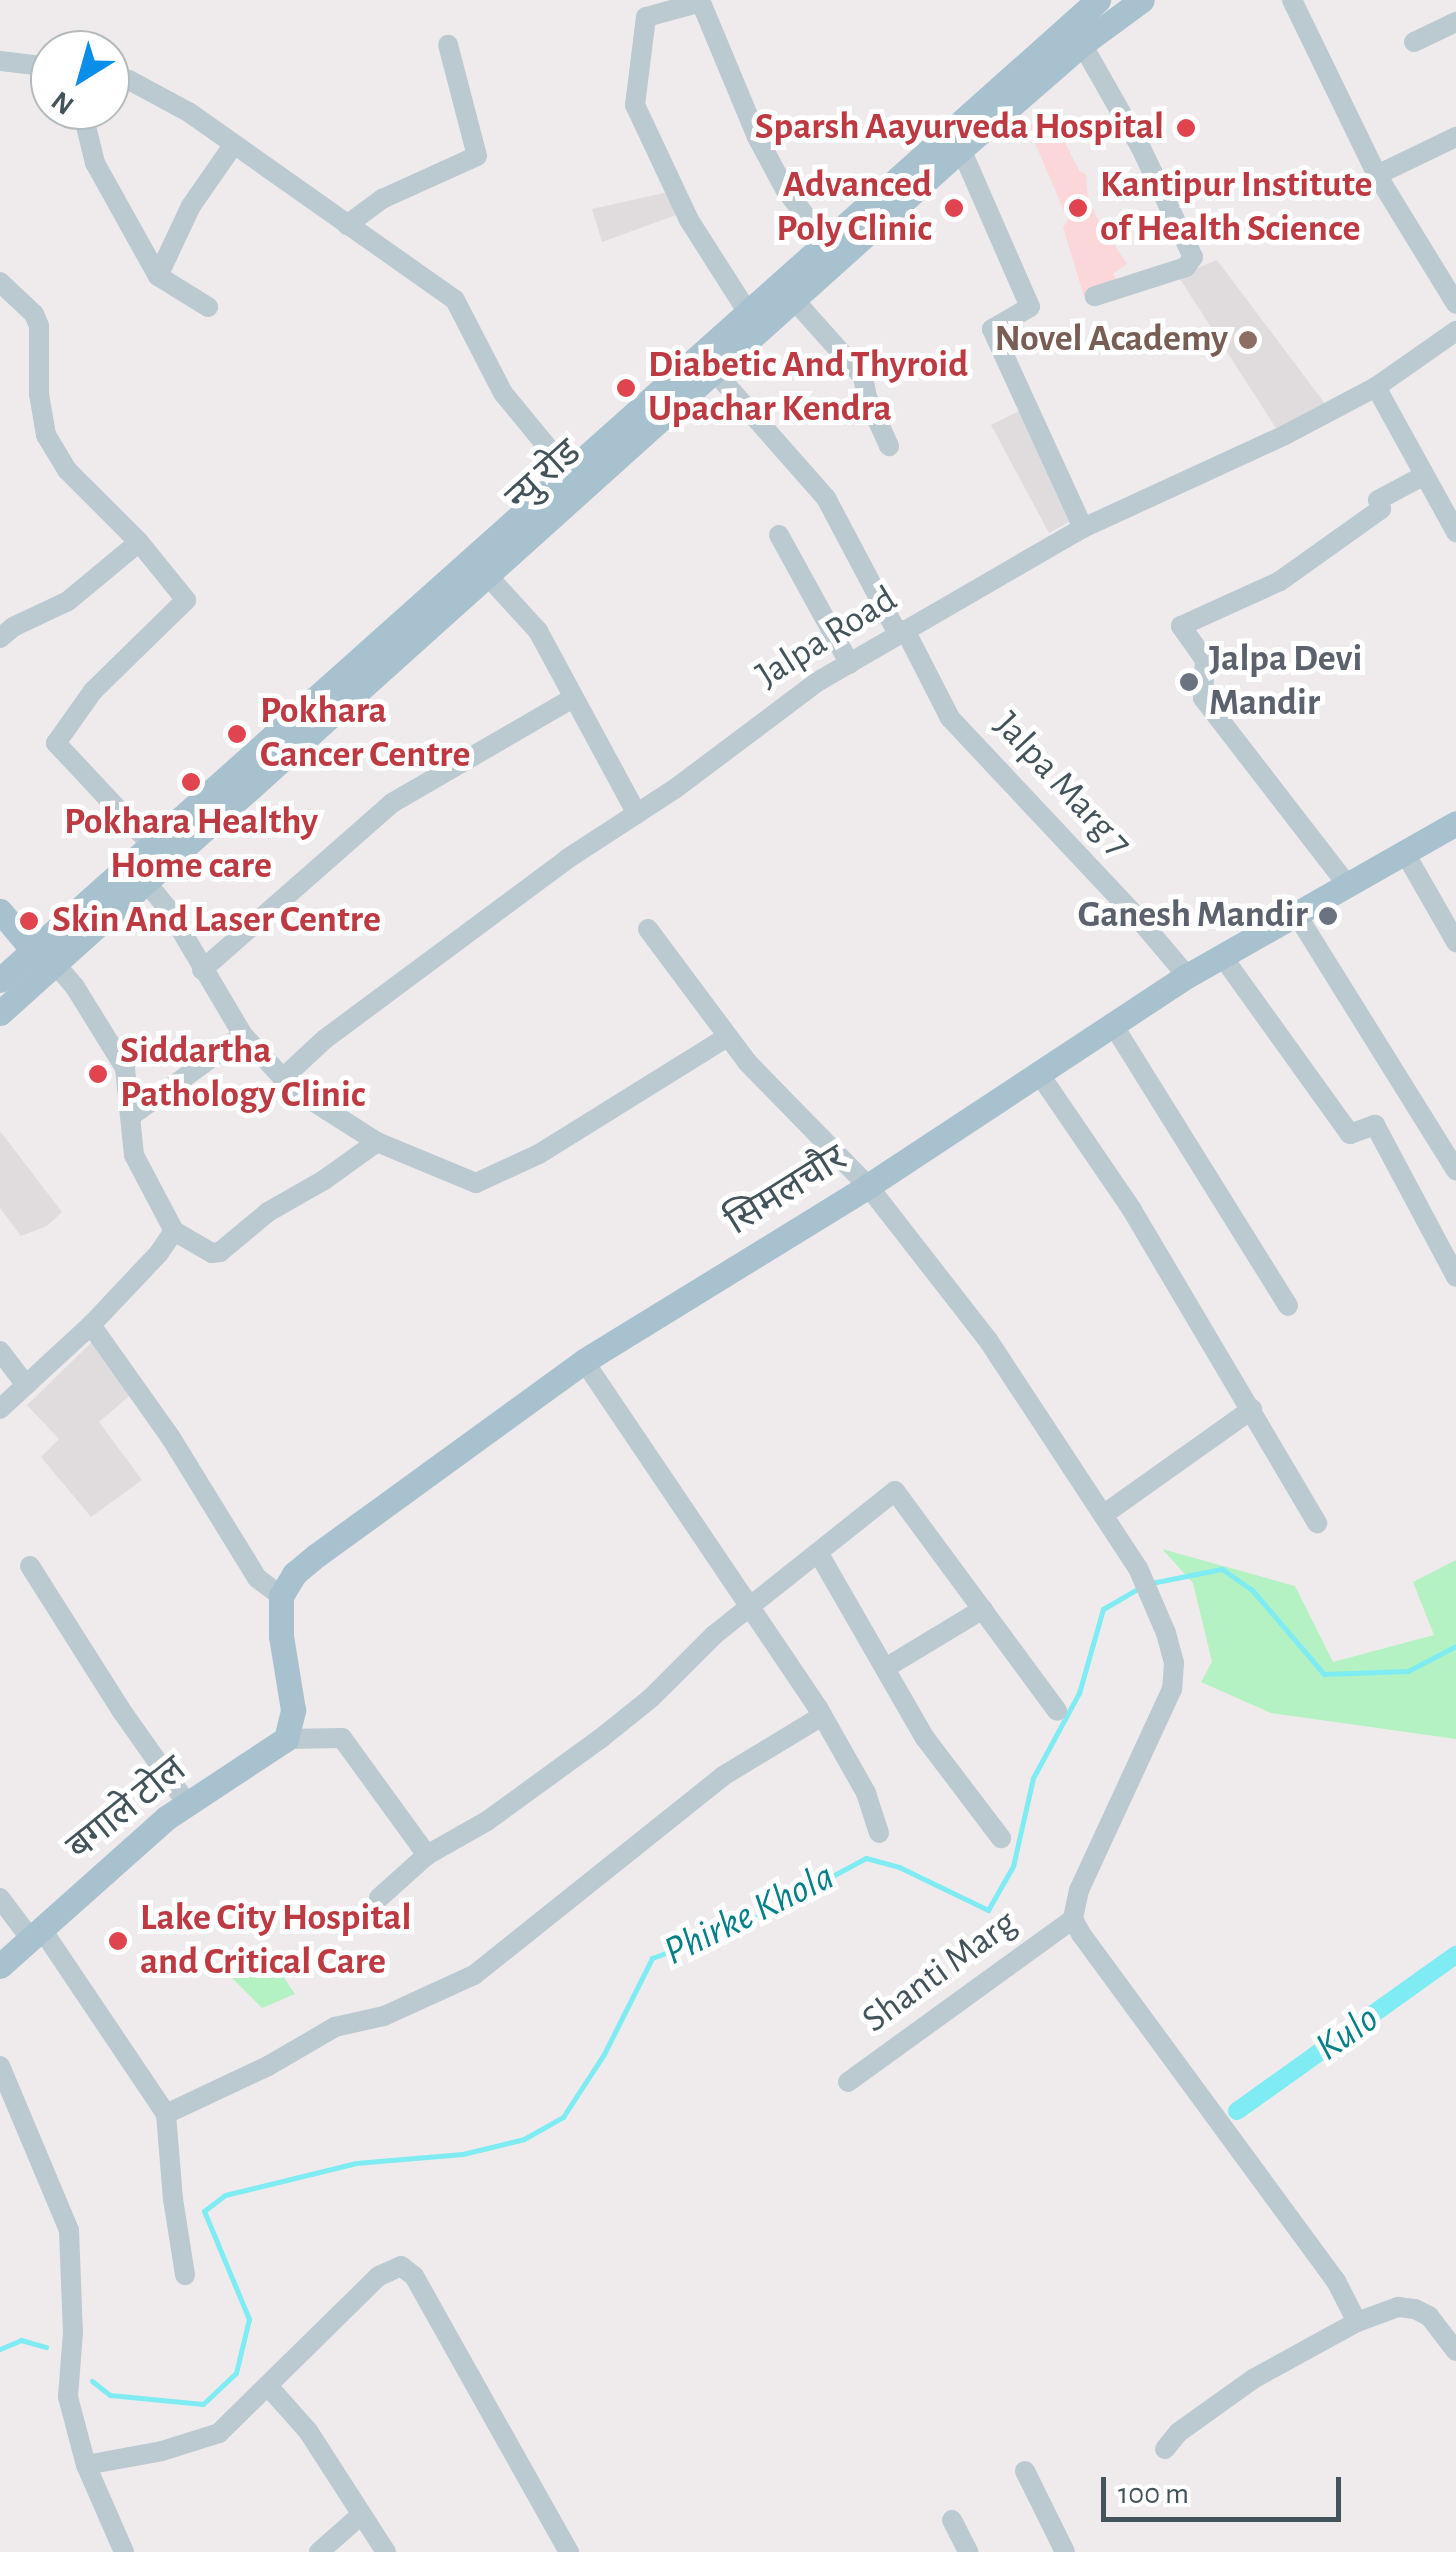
<!DOCTYPE html>
<meta charset="utf-8">
<style>
body{margin:0}
#map{position:relative;width:1456px;height:2552px;overflow:hidden;background:#efebec;font-family:"Alegreya Sans","Noto Sans Devanagari",sans-serif}
div>[style]{position:absolute}
[style*='--x']{left:calc(var(--x)*1px);top:calc(var(--y)*1px);width:calc(var(--w)*1px);rotate:calc(var(--a)*1deg)}
.education>*{inset:0;background:#e0dcde}
.medical>*{inset:0;background:#fcd7da}
.green>*{inset:0;background:#b4f2c3}
.stream>*{height:5px;margin:-2.5px;padding:0 2.5px;transform-origin:2.5px;border-radius:2.5px;background:#7eecf2}
.canal>*{height:18px;margin:-9px;padding:0 9px;transform-origin:9px;border-radius:9px;background:#7eecf2}
.minor>*{height:20px;margin:-10px;padding:0 10px;transform-origin:10px;border-radius:10px;background:#bbc9d0}
.major>*{height:25px;margin:-12.5px;padding:0 12.5px;transform-origin:12.5px;border-radius:12.5px;background:#a8c1ce}
.dots>*{width:28px;height:28px;translate:-50% -50%;box-sizing:border-box;border:5px solid #fff;border-radius:50%}
span{translate:-50% -50%;white-space:nowrap;text-align:center;line-height:1.15;-webkit-text-stroke:10px #fff;paint-order:stroke}
.health-label{font-size:38px;color:#be3a42;font-weight:700}
.right{translate:-100% -50%;text-align:right}
.left{translate:0 -50%;text-align:left}
.education-label{font-size:38px;color:#785e54;font-weight:700}
.street-label{font-size:38px;color:#43535a}
.worship-label{font-size:38px;color:#5b616d;font-weight:700}
.water-label{font-size:40px;color:#058088;font-style:italic}
.north{position:absolute;left:30px;top:30px;width:100px;height:100px;box-sizing:border-box;background:#fff;border:2px solid #b4babd;border-radius:50%;rotate:217deg;font-size:28px;font-weight:700;line-height:40px;text-align:center;color:#43535a}
.north::after{content:'';display:block;margin:auto;width:35px;height:45px;background:#0a8ee9;clip-path:polygon(50% 0,100% 100%,50% 72%,0 100%)}
.scale{position:absolute;left:1101px;top:2477px;width:240px;height:45px;box-sizing:border-box;border:5px solid #43535a;border-top:0;padding-left:12px;font-size:30px;line-height:35px;white-space:nowrap;color:#43535a;-webkit-text-stroke:8px #fff;paint-order:stroke}
</style>
<div id="map">
<div class="education">
<div style="clip-path:polygon(668px 192px,679px 214px,602px 242px,592px 209px)"></div>
<div style="clip-path:polygon(1217px 260px,1326px 405px,1279px 433px,1178px 276px)"></div>
<div style="clip-path:polygon(1027px 407px,1076px 518px,1049px 533px,991px 425px)"></div>
<div style="clip-path:polygon(0 1131px,62px 1212px,47px 1226px,21px 1236px,0 1208px)"></div>
<div style="clip-path:polygon(94px 1340px,135px 1391px,99px 1422px,142px 1480px,91px 1517px,41px 1457px,59px 1439px,27px 1405px)"></div>
</div>
<div class="medical">
<div style="clip-path:polygon(1051px 115px,1080px 172px,1086px 174px,1088px 199px,1096px 216px,1127px 264px,1113px 274px,1122px 286px,1084px 297px,1063px 227px,1068px 220px,1027px 125px)"></div>
</div>
<div class="green">
<div style="clip-path:polygon(1162px 1549px,1295px 1586px,1333px 1662px,1434px 1635px,1413px 1582px,1456px 1560px,1456px 1739px,1271px 1713px,1201px 1682px,1212px 1662px,1193px 1583px)"></div>
<div style="clip-path:polygon(266px 1951px,295px 1994px,262px 2008px,232px 1978px,236px 1956px)"></div>
</div>
<div class="stream">
<div style="--x:1151;--y:1583;--w:72;--a:-11.2"></div>
<div style="--x:1222;--y:1569;--w:37;--a:35"></div>
<div style="--x:1252;--y:1590;--w:111;--a:49.4"></div>
<div style="--x:1324;--y:1674;--w:84;--a:-2"></div>
<div style="--x:1408;--y:1671;--w:54;--a:-27.5"></div>
<div style="--x:0;--y:2349;--w:23;--a:-23"></div>
<div style="--x:21;--y:2340;--w:26;--a:16"></div>
<div style="--x:92;--y:2381;--w:23;--a:38"></div>
<div style="--x:110;--y:2395;--w:93;--a:5.5"></div>
<div style="--x:203;--y:2404;--w:45;--a:-43.2"></div>
<div style="--x:236;--y:2373;--w:56;--a:-76.5"></div>
<div style="--x:249;--y:2319;--w:117;--a:-112.6"></div>
<div style="--x:204;--y:2211;--w:26;--a:-37"></div>
<div style="--x:225;--y:2195;--w:135;--a:-13.7"></div>
<div style="--x:356;--y:2163;--w:107;--a:-4.8"></div>
<div style="--x:463;--y:2154;--w:63;--a:-13.8"></div>
<div style="--x:524;--y:2139;--w:45;--a:-29.4"></div>
<div style="--x:563;--y:2117;--w:75;--a:-56.9"></div>
<div style="--x:604;--y:2054;--w:107;--a:-63.4"></div>
<div style="--x:652;--y:1958;--w:94;--a:-20"></div>
<div style="--x:740;--y:1926;--w:143;--a:-28.4"></div>
<div style="--x:866;--y:1858;--w:34;--a:15"></div>
<div style="--x:899;--y:1867;--w:99;--a:25.8"></div>
<div style="--x:988;--y:1910;--w:51;--a:-60.4"></div>
<div style="--x:1013;--y:1866;--w:90;--a:-77.2"></div>
<div style="--x:1033;--y:1778;--w:97;--a:-61.6"></div>
<div style="--x:1079;--y:1693;--w:87;--a:-74.1"></div>
<div style="--x:1103;--y:1609;--w:44;--a:-30.1"></div>
</div>
<div class="canal">
<div style="--x:1237;--y:2111;--w:269;--a:-35.5"></div>
</div>
<div class="minor">
<div style="--x:700;--y:0;--w:148;--a:67.4"></div>
<div style="--x:757;--y:137;--w:59;--a:61.7"></div>
<div style="--x:785;--y:189;--w:68;--a:52.8"></div>
<div style="--x:1292;--y:0;--w:195;--a:64.1"></div>
<div style="--x:1377;--y:175;--w:151;--a:58.5"></div>
<div style="--x:701;--y:2;--w:57;--a:164.7"></div>
<div style="--x:646;--y:17;--w:89;--a:97.1"></div>
<div style="--x:635;--y:105;--w:127;--a:64.8"></div>
<div style="--x:689;--y:220;--w:121;--a:57.5"></div>
<div style="--x:1414;--y:42;--w:47;--a:-25.5"></div>
<div style="--x:1082;--y:44;--w:117;--a:60.4"></div>
<div style="--x:1140;--y:146;--w:123;--a:64.5"></div>
<div style="--x:1193;--y:257;--w:12;--a:125"></div>
<div style="--x:1186;--y:267;--w:96;--a:162.3"></div>
<div style="--x:0;--y:61;--w:50;--a:6.8"></div>
<div style="--x:110;--y:76;--w:19;--a:12"></div>
<div style="--x:129;--y:80;--w:69;--a:28.4"></div>
<div style="--x:190;--y:113;--w:324;--a:35.2"></div>
<div style="--x:455;--y:300;--w:105;--a:62.7"></div>
<div style="--x:503;--y:393;--w:115;--a:50.6"></div>
<div style="--x:82;--y:110;--w:55;--a:76.2"></div>
<div style="--x:95;--y:163;--w:129;--a:60.9"></div>
<div style="--x:158;--y:276;--w:59;--a:31.8"></div>
<div style="--x:961;--y:149;--w:172;--a:66.4"></div>
<div style="--x:1030;--y:307;--w:44;--a:149.9"></div>
<div style="--x:992;--y:329;--w:219;--a:65.4"></div>
<div style="--x:1377;--y:175;--w:88;--a:-25.7"></div>
<div style="--x:347;--y:225;--w:44;--a:-36.6"></div>
<div style="--x:382;--y:199;--w:104;--a:-24.4"></div>
<div style="--x:477;--y:156;--w:115;--a:-104.6"></div>
<div style="--x:158;--y:276;--w:77;--a:-64.8"></div>
<div style="--x:191;--y:206;--w:75;--a:-55.3"></div>
<div style="--x:0;--y:282;--w:47;--a:43.3"></div>
<div style="--x:34;--y:314;--w:13;--a:67"></div>
<div style="--x:39;--y:326;--w:68;--a:90"></div>
<div style="--x:39;--y:394;--w:42;--a:80.3"></div>
<div style="--x:46;--y:435;--w:41;--a:59"></div>
<div style="--x:67;--y:470;--w:102;--a:45"></div>
<div style="--x:139;--y:542;--w:75;--a:51"></div>
<div style="--x:186;--y:600;--w:130;--a:135.6"></div>
<div style="--x:93;--y:691;--w:64;--a:125.4"></div>
<div style="--x:56;--y:743;--w:151;--a:46.9"></div>
<div style="--x:796;--y:302;--w:101;--a:48.2"></div>
<div style="--x:863;--y:377;--w:20;--a:79"></div>
<div style="--x:867;--y:397;--w:54;--a:65.8"></div>
<div style="--x:715;--y:372;--w:168;--a:48.6"></div>
<div style="--x:826;--y:498;--w:154;--a:62.1"></div>
<div style="--x:1376;--y:387;--w:166;--a:61.1"></div>
<div style="--x:779;--y:535;--w:147;--a:61.2"></div>
<div style="--x:477;--y:564;--w:91;--a:47.7"></div>
<div style="--x:538;--y:631;--w:208;--a:61.6"></div>
<div style="--x:905;--y:630;--w:99;--a:62.9"></div>
<div style="--x:950;--y:718;--w:276;--a:46.8"></div>
<div style="--x:1139;--y:919;--w:75;--a:49.9"></div>
<div style="--x:0;--y:638;--w:17;--a:-40"></div>
<div style="--x:13;--y:627;--w:61;--a:-25.3"></div>
<div style="--x:68;--y:601;--w:92;--a:-39.7"></div>
<div style="--x:1405;--y:853;--w:103;--a:60.2"></div>
<div style="--x:136;--y:870;--w:52;--a:50.5"></div>
<div style="--x:169;--y:910;--w:145;--a:59.4"></div>
<div style="--x:243;--y:1035;--w:72;--a:47.2"></div>
<div style="--x:292;--y:1088;--w:101;--a:32.4"></div>
<div style="--x:377;--y:1142;--w:107;--a:22.5"></div>
<div style="--x:476;--y:1183;--w:69;--a:-24.7"></div>
<div style="--x:539;--y:1154;--w:221;--a:-31.9"></div>
<div style="--x:1349;--y:887;--w:239;--a:-127.7"></div>
<div style="--x:1203;--y:698;--w:38;--a:-87"></div>
<div style="--x:1205;--y:660;--w:42;--a:-125.2"></div>
<div style="--x:1181;--y:626;--w:109;--a:-24.4"></div>
<div style="--x:1280;--y:581;--w:124;--a:-35.5"></div>
<div style="--x:1381;--y:509;--w:9;--a:-108"></div>
<div style="--x:1378;--y:500;--w:51;--a:-28.1"></div>
<div style="--x:1297;--y:915;--w:301;--a:58.1"></div>
<div style="--x:648;--y:929;--w:166;--a:53.3"></div>
<div style="--x:747;--y:1062;--w:173;--a:45.7"></div>
<div style="--x:868;--y:1186;--w:195;--a:52.1"></div>
<div style="--x:988;--y:1340;--w:273;--a:56.7"></div>
<div style="--x:1138;--y:1568;--w:71;--a:66.7"></div>
<div style="--x:1166;--y:1633;--w:31;--a:75"></div>
<div style="--x:1174;--y:1663;--w:26;--a:94"></div>
<div style="--x:1172;--y:1689;--w:221;--a:114.8"></div>
<div style="--x:1079;--y:1890;--w:30;--a:102"></div>
<div style="--x:1073;--y:1919;--w:17;--a:62"></div>
<div style="--x:1081;--y:1934;--w:431;--a:53.7"></div>
<div style="--x:1336;--y:2281;--w:46;--a:62.9"></div>
<div style="--x:1357;--y:2322;--w:44;--a:-20.1"></div>
<div style="--x:1398;--y:2307;--w:17;--a:7"></div>
<div style="--x:1415;--y:2309;--w:16;--a:27"></div>
<div style="--x:1429;--y:2316;--w:44;--a:52.4"></div>
<div style="--x:1222;--y:956;--w:219;--a:54.3"></div>
<div style="--x:1350;--y:1134;--w:27;--a:-20"></div>
<div style="--x:1375;--y:1125;--w:172;--a:61.9"></div>
<div style="--x:202;--y:970;--w:253;--a:-41.3"></div>
<div style="--x:392;--y:803;--w:209;--a:-30.1"></div>
<div style="--x:1112;--y:1023;--w:333;--a:58.1"></div>
<div style="--x:1038;--y:1072;--w:167;--a:55.7"></div>
<div style="--x:1132;--y:1210;--w:364;--a:59.4"></div>
<div style="--x:283;--y:1078;--w:57;--a:-42.9"></div>
<div style="--x:325;--y:1039;--w:302;--a:-36.6"></div>
<div style="--x:567;--y:859;--w:130;--a:-33.1"></div>
<div style="--x:676;--y:788;--w:176;--a:-36.9"></div>
<div style="--x:817;--y:682;--w:307;--a:-30.1"></div>
<div style="--x:1083;--y:528;--w:222;--a:-24.7"></div>
<div style="--x:1285;--y:435;--w:103;--a:-27.8"></div>
<div style="--x:1376;--y:387;--w:98;--a:-35"></div>
<div style="--x:131;--y:1116;--w:138;--a:-35.9"></div>
<div style="--x:174;--y:1231;--w:44;--a:30.1"></div>
<div style="--x:212;--y:1253;--w:8;--a:-7"></div>
<div style="--x:220;--y:1252;--w:62;--a:-39.8"></div>
<div style="--x:268;--y:1212;--w:64;--a:-29.7"></div>
<div style="--x:324;--y:1180;--w:65;--a:-35.6"></div>
<div style="--x:91;--y:1325;--w:138;--a:54.7"></div>
<div style="--x:171;--y:1438;--w:164;--a:58.4"></div>
<div style="--x:257;--y:1578;--w:30;--a:37"></div>
<div style="--x:0;--y:1351;--w:43;--a:52.6"></div>
<div style="--x:584;--y:1361;--w:419;--a:56"></div>
<div style="--x:818;--y:1708;--w:98;--a:60.5"></div>
<div style="--x:866;--y:1793;--w:42;--a:72"></div>
<div style="--x:0;--y:1409;--w:124;--a:-42.7"></div>
<div style="--x:91;--y:1325;--w:99;--a:-46.6"></div>
<div style="--x:159;--y:1253;--w:27;--a:-56"></div>
<div style="--x:174;--y:1231;--w:86;--a:-117.8"></div>
<div style="--x:134;--y:1155;--w:87;--a:-95.9"></div>
<div style="--x:125;--y:1068;--w:95;--a:-121.7"></div>
<div style="--x:75;--y:987;--w:45;--a:-130.5"></div>
<div style="--x:1103;--y:1515;--w:183;--a:-35.4"></div>
<div style="--x:819;--y:1554;--w:212;--a:60.1"></div>
<div style="--x:925;--y:1738;--w:126;--a:52.8"></div>
<div style="--x:30;--y:1566;--w:170;--a:57.7"></div>
<div style="--x:121;--y:1710;--w:113;--a:54.8"></div>
<div style="--x:887;--y:1667;--w:112;--a:-31.1"></div>
<div style="--x:286;--y:1739;--w:56;--a:-1"></div>
<div style="--x:342;--y:1738;--w:145;--a:54"></div>
<div style="--x:0;--y:1898;--w:50;--a:53.1"></div>
<div style="--x:379;--y:1898;--w:64;--a:-41.9"></div>
<div style="--x:427;--y:1855;--w:69;--a:-29.5"></div>
<div style="--x:487;--y:1821;--w:140;--a:-36"></div>
<div style="--x:600;--y:1739;--w:65;--a:-38.8"></div>
<div style="--x:651;--y:1698;--w:89;--a:-45"></div>
<div style="--x:714;--y:1635;--w:231;--a:-38.5"></div>
<div style="--x:895;--y:1491;--w:273;--a:53.6"></div>
<div style="--x:41;--y:1928;--w:224;--a:56.1"></div>
<div style="--x:166;--y:2114;--w:85;--a:85.3"></div>
<div style="--x:173;--y:2199;--w:77;--a:81"></div>
<div style="--x:0;--y:2066;--w:178;--a:67.2"></div>
<div style="--x:69;--y:2230;--w:102;--a:87.8"></div>
<div style="--x:73;--y:2332;--w:65;--a:94.4"></div>
<div style="--x:68;--y:2397;--w:70;--a:75.2"></div>
<div style="--x:86;--y:2465;--w:95;--a:66.4"></div>
<div style="--x:848;--y:2082;--w:278;--a:-35.9"></div>
<div style="--x:166;--y:2114;--w:113;--a:-25.2"></div>
<div style="--x:268;--y:2066;--w:78;--a:-30.2"></div>
<div style="--x:335;--y:2027;--w:50;--a:-12.7"></div>
<div style="--x:384;--y:2016;--w:99;--a:-24.5"></div>
<div style="--x:474;--y:1975;--w:319;--a:-38.6"></div>
<div style="--x:723;--y:1776;--w:116;--a:-31.2"></div>
<div style="--x:268;--y:2386;--w:60;--a:48.4"></div>
<div style="--x:308;--y:2431;--w:144;--a:57.2"></div>
<div style="--x:1165;--y:2449;--w:22;--a:-51"></div>
<div style="--x:1179;--y:2432;--w:91;--a:-35.6"></div>
<div style="--x:1253;--y:2379;--w:119;--a:-28.7"></div>
<div style="--x:86;--y:2465;--w:77;--a:-10.4"></div>
<div style="--x:162;--y:2451;--w:60;--a:-17.5"></div>
<div style="--x:219;--y:2433;--w:224;--a:-44.5"></div>
<div style="--x:379;--y:2276;--w:24;--a:-24"></div>
<div style="--x:401;--y:2266;--w:16;--a:38"></div>
<div style="--x:414;--y:2276;--w:317;--a:60.7"></div>
<div style="--x:1025;--y:2471;--w:90;--a:63.7"></div>
<div style="--x:952;--y:2520;--w:36;--a:63"></div>
<div style="--x:319;--y:2552;--w:56;--a:-41.4"></div>
</div>
<div class="major">
<div style="--x:0;--y:911;--w:65;--a:50"></div>
<div style="--x:0;--y:980;--w:1472;--a:-41.75"></div>
<div style="--x:0;--y:1013;--w:1292;--a:-41.96"></div>
<div style="--x:961;--y:149;--w:160;--a:-41"></div>
<div style="--x:1082;--y:44;--w:74;--a:-36.3"></div>
<div style="--x:0;--y:1966;--w:222;--a:-41.7"></div>
<div style="--x:166;--y:1818;--w:144;--a:-33.4"></div>
<div style="--x:286;--y:1739;--w:30;--a:-76"></div>
<div style="--x:293;--y:1710;--w:75;--a:-99.2"></div>
<div style="--x:281;--y:1636;--w:40;--a:-90"></div>
<div style="--x:281;--y:1596;--w:26;--a:-59"></div>
<div style="--x:294;--y:1574;--w:30;--a:-40"></div>
<div style="--x:317;--y:1555;--w:330;--a:-36"></div>
<div style="--x:584;--y:1361;--w:334;--a:-31.6"></div>
<div style="--x:868;--y:1186;--w:382;--a:-33.4"></div>
<div style="--x:1187;--y:976;--w:309;--a:-29.6"></div>
</div>
<div class="dots">
<div style="left:1186px;top:128px;background:#e0444e"></div>
<div style="left:954px;top:208px;background:#e0444e"></div>
<div style="left:1078px;top:208px;background:#e0444e"></div>
<div style="left:1248px;top:340px;background:#8d6e63"></div>
<div style="left:626px;top:388px;background:#e0444e"></div>
<div style="left:1189px;top:682px;background:#6b7280"></div>
<div style="left:237px;top:734px;background:#e0444e"></div>
<div style="left:191px;top:782px;background:#e0444e"></div>
<div style="left:1328px;top:916px;background:#6b7280"></div>
<div style="left:29px;top:921px;background:#e0444e"></div>
<div style="left:98px;top:1074px;background:#e0444e"></div>
<div style="left:118px;top:1941px;background:#e0444e"></div>
</div>
<div class="health-label">
<span class="right" style="left:1164px;top:128px">Sparsh Aayurveda Hospital</span>
<span class="right" style="left:932px;top:208px">Advanced<br>Poly Clinic</span>
<span class="left" style="left:1100px;top:208px">Kantipur Institute<br>of Health Science</span>
<span class="left" style="left:648px;top:388px">Diabetic And Thyroid<br>Upachar Kendra</span>
<span class="left" style="left:260px;top:734px">Pokhara<br>Cancer Centre</span>
<span style="left:191px;top:845px">Pokhara Healthy<br>Home care</span>
<span class="left" style="left:52px;top:921px">Skin And Laser Centre</span>
<span class="left" style="left:120px;top:1074px">Siddartha<br>Pathology Clinic</span>
<span class="left" style="left:140px;top:1941px">Lake City Hospital<br>and Critical Care</span>
</div>
<div class="education-label">
<span class="right" style="left:1228px;top:340px">Novel Academy</span>
</div>
<div class="street-label">
<span style="left:544px;top:476px;rotate:-42deg">न्यु रोड</span>
<span style="left:827px;top:638px;rotate:-32deg">Jalpa Road</span>
<span style="left:1062px;top:785px;rotate:47deg">Jalpa Marg 7</span>
<span style="left:787px;top:1191px;rotate:-32deg">सिमलचौर</span>
<span style="left:127px;top:1809px;rotate:-39deg">बगाले टोल</span>
<span style="left:940px;top:1972px;rotate:-36deg">Shanti Marg</span>
</div>
<div class="worship-label">
<span class="left" style="left:1209px;top:682px">Jalpa Devi<br>Mandir</span>
<span class="right" style="left:1308px;top:916px">Ganesh Mandir</span>
</div>
<div class="water-label">
<span style="left:749px;top:1914px;rotate:-26deg">Phirke Khola</span>
<span style="left:1347px;top:2033px;rotate:-35deg">Kulo</span>
</div>
<div class="north">N</div>
<div class="scale">100 m</div>
</div>
